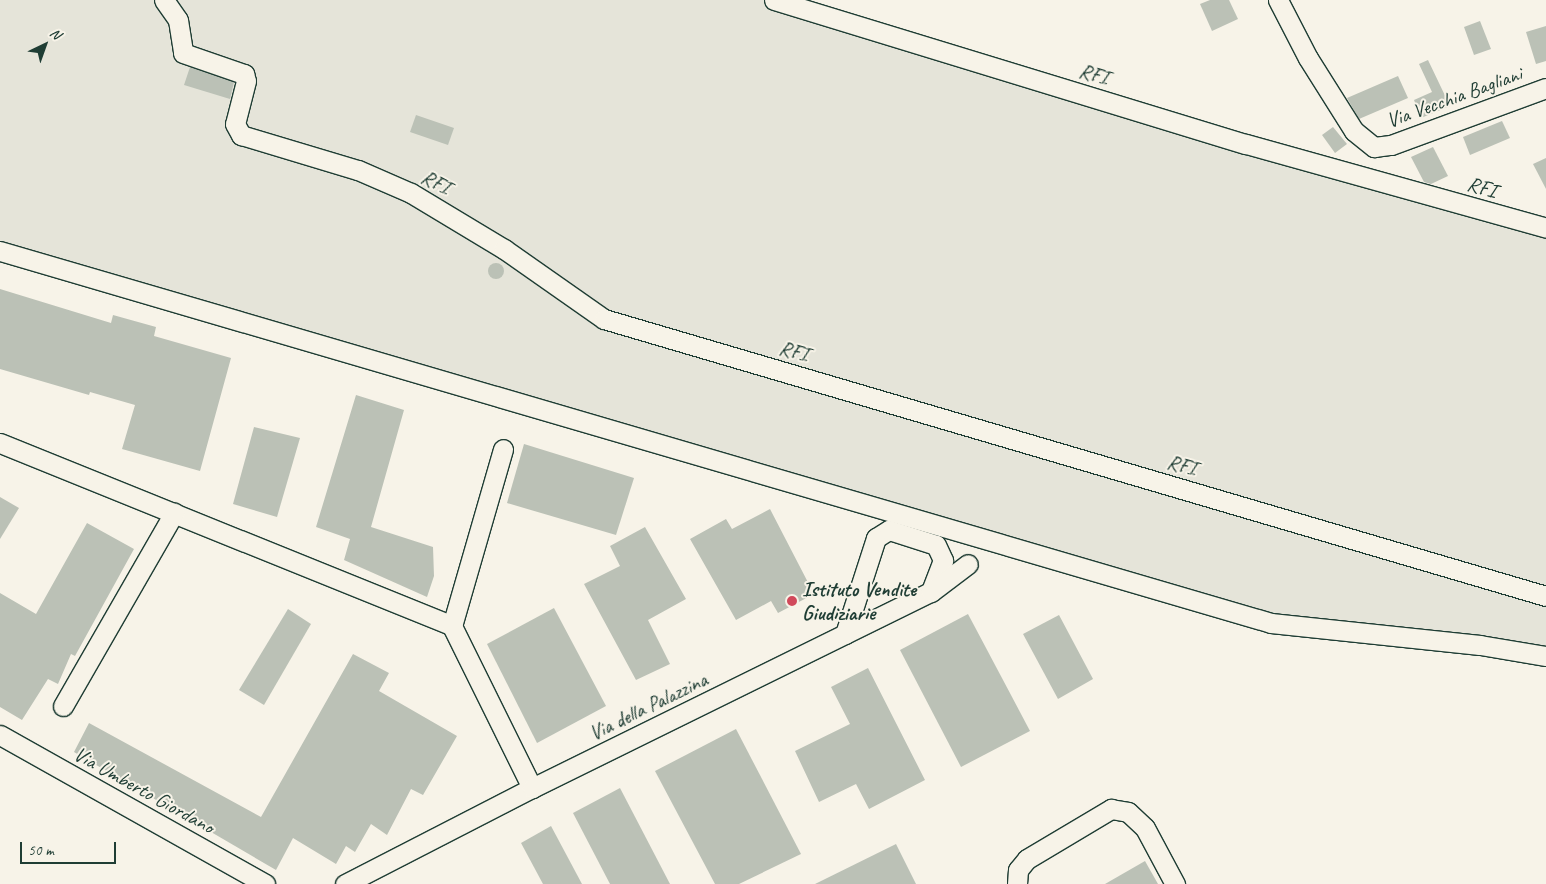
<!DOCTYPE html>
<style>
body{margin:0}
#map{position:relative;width:1546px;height:884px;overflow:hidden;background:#f7f3e8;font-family:Caveat,sans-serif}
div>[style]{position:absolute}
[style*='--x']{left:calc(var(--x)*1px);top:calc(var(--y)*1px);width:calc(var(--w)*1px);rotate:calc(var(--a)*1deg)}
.built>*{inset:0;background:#e5e4d9}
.building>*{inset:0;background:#bbc1b6}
.round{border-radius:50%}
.roads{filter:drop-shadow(1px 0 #1f3d34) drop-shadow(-1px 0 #1f3d34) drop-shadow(0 1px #1f3d34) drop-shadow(0 -1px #1f3d34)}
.minor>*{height:19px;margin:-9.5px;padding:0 9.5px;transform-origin:9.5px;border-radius:9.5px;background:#f7f3e8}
.dots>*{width:14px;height:14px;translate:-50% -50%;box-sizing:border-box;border:2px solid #f7f3e8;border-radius:50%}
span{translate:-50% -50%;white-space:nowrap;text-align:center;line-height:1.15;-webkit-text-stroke:4px #f7f3e8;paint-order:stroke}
.street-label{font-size:21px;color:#1f3d34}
.poi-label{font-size:21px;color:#1f3d34;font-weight:700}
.left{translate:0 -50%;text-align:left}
.north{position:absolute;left:20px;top:20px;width:50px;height:50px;-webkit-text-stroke:4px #f7f3e8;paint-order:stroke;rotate:42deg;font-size:14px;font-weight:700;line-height:20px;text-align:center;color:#1f3d34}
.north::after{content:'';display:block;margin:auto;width:18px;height:22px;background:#1f3d34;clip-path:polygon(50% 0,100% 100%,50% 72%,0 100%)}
.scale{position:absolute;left:20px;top:842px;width:96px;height:22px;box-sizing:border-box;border:2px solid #1f3d34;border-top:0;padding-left:6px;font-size:15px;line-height:18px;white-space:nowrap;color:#1f3d34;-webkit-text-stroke:4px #f7f3e8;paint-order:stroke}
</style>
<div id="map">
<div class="built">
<div style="clip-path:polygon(0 0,777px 0,1546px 221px,1546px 662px,1272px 628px,0 258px)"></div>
</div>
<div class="building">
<div style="clip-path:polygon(1210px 0,1229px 0,1238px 19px,1212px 31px,1200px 4px)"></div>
<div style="clip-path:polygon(1480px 21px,1491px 49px,1474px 55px,1464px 27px)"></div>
<div style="clip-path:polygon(1546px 26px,1546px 61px,1536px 64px,1526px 32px)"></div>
<div style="clip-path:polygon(1428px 60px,1450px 106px,1421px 118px,1414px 100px,1432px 92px,1419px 64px)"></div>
<div style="clip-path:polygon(190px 67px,234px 82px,230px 99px,184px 85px)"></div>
<div style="clip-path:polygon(1398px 76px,1408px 98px,1359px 119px,1347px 98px)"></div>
<div style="clip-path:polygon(416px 115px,454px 128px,448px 145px,410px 132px)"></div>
<div style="clip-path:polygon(1502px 121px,1510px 138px,1470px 155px,1463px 137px)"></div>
<div style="clip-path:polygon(1333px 127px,1347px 144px,1335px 153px,1322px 135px)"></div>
<div style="clip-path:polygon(1433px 147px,1448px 176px,1431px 184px,1424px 182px,1411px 157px)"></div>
<div style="clip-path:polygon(1546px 158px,1546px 189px,1533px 164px)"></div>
<div class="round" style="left:488px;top:263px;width:16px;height:16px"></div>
<div style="clip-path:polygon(0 289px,111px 323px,113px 315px,156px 327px,154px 336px,231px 358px,200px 471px,122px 449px,135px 405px,90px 392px,89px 395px,0 369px)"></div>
<div style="clip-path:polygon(356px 395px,404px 410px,371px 527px,433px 547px,434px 576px,427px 597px,344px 560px,350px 539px,316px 527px)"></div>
<div style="clip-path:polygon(254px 427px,300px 438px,277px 517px,233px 504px)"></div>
<div style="clip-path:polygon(524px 444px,634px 478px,616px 535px,507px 503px)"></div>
<div style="clip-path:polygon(0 497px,19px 508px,0 539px)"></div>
<div style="clip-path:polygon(770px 509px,814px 594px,778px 613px,771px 601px,736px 620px,690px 539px,726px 519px,732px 529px)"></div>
<div style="clip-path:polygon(87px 523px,134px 549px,75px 656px,71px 654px,58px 684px,48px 679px,22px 720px,0 707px,0 593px,36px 614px)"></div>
<div style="clip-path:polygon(645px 527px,686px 599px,648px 620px,670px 664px,636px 680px,584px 584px,620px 566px,610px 546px)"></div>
<div style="clip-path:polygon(554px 608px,606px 706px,537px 743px,487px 644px)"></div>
<div style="clip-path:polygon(288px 609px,311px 624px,264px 705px,239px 690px)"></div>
<div style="clip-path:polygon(968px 614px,1030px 731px,961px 767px,900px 650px)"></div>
<div style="clip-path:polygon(1059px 615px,1093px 679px,1058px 699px,1023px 634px)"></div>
<div style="clip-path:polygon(353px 654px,389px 673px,379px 691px,457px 736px,423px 795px,411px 789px,387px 835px,371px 824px,355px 852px,346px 846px,336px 864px,293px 838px,276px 870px,74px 752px,89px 723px,261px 817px)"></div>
<div style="clip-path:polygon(868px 668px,925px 780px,869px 809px,856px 784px,819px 802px,795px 751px,850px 724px,831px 687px)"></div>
<div style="clip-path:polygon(736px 729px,801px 854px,739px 884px,715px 884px,655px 771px)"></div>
<div style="clip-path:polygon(620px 788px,670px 884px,610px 884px,573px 813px)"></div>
<div style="clip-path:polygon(551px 826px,582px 884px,543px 884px,521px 843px)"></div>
<div style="clip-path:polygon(896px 844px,916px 884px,815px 884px)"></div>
<div style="clip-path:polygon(1145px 861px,1158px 884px,1105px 884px)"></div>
</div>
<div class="roads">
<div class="minor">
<div style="--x:164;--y:0;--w:24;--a:55"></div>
<div style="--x:178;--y:20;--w:33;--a:81"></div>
<div style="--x:183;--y:53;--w:65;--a:19"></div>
<div style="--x:244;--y:74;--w:7;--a:74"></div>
<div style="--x:246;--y:81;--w:44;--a:104.3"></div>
<div style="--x:235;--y:124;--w:13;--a:61"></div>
<div style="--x:241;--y:135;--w:122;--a:16.7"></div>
<div style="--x:358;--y:170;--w:58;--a:23.5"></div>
<div style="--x:411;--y:193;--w:109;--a:31.1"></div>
<div style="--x:504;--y:249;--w:122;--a:35"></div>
<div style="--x:604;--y:319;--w:982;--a:16.39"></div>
<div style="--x:774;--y:0;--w:493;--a:17"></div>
<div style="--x:1246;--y:144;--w:312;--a:15.6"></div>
<div style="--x:1278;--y:0;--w:65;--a:62.7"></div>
<div style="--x:1308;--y:58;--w:86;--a:57.8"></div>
<div style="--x:1354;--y:131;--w:26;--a:39"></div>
<div style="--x:1374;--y:147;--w:17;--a:-7"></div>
<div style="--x:1391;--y:145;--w:165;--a:-20.2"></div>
<div style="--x:0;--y:251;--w:1324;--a:16.31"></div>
<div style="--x:1271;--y:623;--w:210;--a:6"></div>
<div style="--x:1480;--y:645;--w:67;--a:9.5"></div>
<div style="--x:0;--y:443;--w:488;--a:22"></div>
<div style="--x:452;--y:626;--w:181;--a:63.7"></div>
<div style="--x:452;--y:626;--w:184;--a:-73.9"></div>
<div style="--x:845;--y:634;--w:101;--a:-72.1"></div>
<div style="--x:876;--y:538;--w:15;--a:-32"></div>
<div style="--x:889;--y:530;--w:49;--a:17.7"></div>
<div style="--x:936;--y:545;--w:17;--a:65"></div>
<div style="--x:943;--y:560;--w:34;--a:111"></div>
<div style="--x:63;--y:706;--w:223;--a:-60.1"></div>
<div style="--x:0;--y:735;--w:304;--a:29.3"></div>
<div style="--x:345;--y:884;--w:210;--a:-27.2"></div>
<div style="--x:532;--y:788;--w:445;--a:-26.2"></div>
<div style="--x:931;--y:592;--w:46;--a:-37.1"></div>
<div style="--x:1017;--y:884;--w:14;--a:-86"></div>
<div style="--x:1018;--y:870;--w:14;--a:-51"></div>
<div style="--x:1027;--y:859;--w:98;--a:-30.8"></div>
<div style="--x:1111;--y:809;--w:17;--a:10"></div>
<div style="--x:1128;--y:812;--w:23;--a:43"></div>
<div style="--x:1145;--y:828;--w:64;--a:61.8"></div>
</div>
</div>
<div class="dots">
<div style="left:792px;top:601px;background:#d1495b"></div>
</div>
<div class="street-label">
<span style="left:1094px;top:74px;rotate:17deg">RFI</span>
<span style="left:1454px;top:97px;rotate:-20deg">Via Vecchia Bagliani</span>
<span style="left:436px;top:182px;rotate:28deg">RFI</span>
<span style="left:1482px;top:187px;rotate:16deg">RFI</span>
<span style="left:794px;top:351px;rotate:16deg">RFI</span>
<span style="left:1182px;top:465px;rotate:16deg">RFI</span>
<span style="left:648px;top:706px;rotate:-26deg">Via della Palazzina</span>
<span style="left:144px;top:790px;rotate:29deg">Via Umberto Giordano</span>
</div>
<div class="poi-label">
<span class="left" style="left:802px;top:601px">Istituto Vendite<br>Giudiziarie</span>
</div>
<div class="north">N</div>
<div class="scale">50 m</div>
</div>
